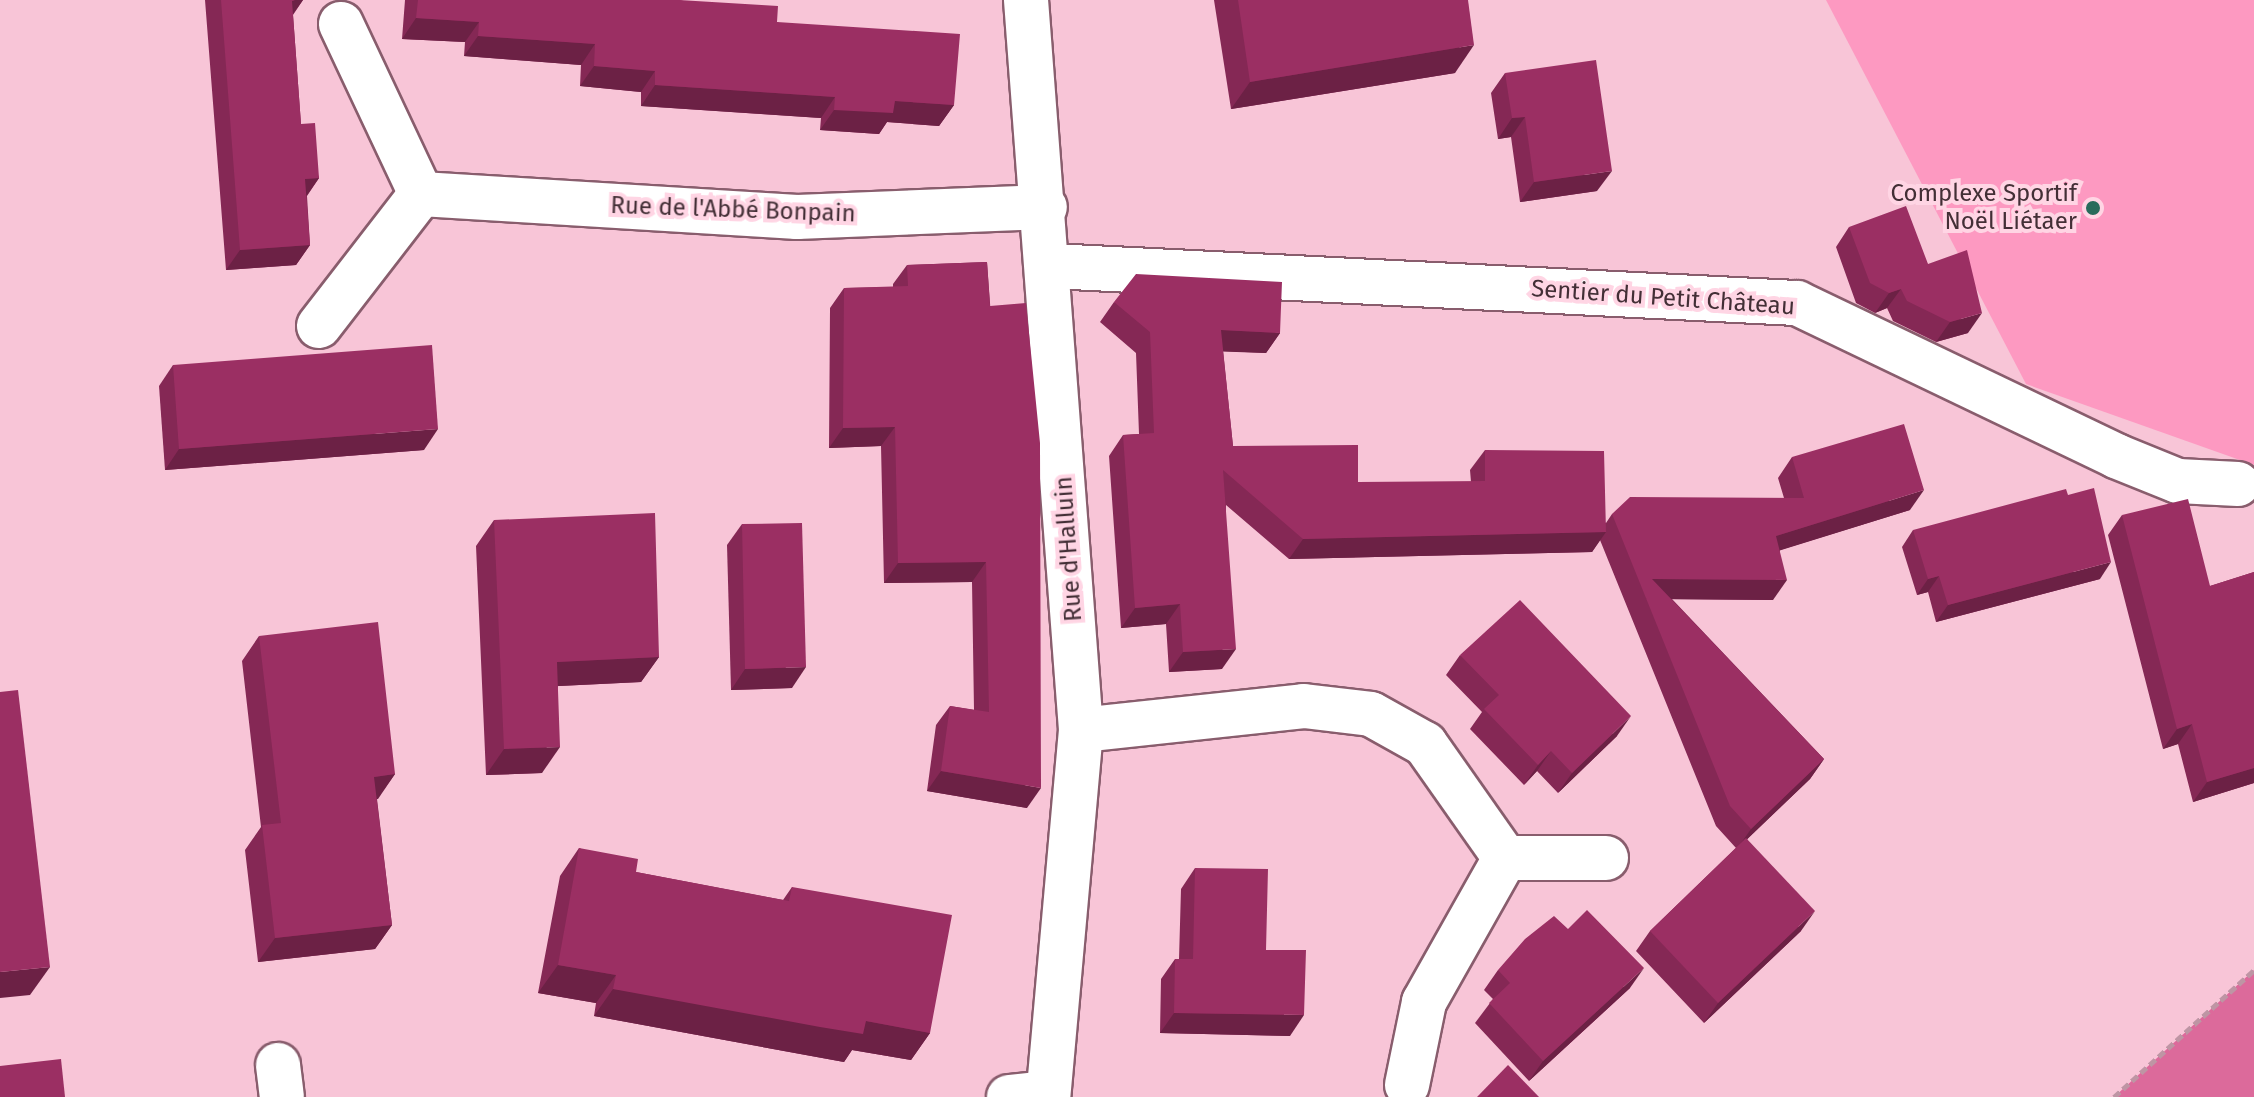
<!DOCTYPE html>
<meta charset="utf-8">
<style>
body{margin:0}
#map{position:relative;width:2254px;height:1097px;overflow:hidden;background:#f8c5d7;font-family:"Fira Sans",sans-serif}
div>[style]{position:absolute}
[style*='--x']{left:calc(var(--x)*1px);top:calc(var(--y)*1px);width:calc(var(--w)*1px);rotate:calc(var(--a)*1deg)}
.green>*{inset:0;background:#fd99c1}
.forest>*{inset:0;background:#dc6a9b}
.path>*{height:5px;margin-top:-2.5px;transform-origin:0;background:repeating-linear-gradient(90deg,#be95a4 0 8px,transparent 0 12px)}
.roads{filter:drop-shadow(2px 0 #895d6d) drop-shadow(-2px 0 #895d6d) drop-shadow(0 2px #895d6d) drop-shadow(0 -2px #895d6d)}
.minor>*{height:44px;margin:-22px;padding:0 22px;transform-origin:22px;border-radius:22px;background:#fff}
.secondary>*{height:44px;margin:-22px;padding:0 22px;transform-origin:22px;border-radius:22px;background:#fff}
.wall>*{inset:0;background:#852855}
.shaded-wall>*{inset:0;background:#6c2145}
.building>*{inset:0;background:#9b2f63}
.dots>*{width:22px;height:22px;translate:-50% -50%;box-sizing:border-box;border:4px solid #ffd5e4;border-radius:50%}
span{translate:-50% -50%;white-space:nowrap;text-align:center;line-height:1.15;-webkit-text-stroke:8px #ffd5e4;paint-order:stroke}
.poi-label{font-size:24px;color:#432f36}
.right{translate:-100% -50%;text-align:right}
.street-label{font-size:24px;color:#432f36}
</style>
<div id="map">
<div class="green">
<div style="clip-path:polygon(1826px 0,2254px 0,2254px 465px,2026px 384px)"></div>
</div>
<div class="forest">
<div style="clip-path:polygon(2254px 970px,2254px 1097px,2114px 1097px)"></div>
</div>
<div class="path">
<div style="--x:2114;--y:1097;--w:189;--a:-42.2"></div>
</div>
<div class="roads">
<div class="minor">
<div style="--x:421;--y:194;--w:377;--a:3.5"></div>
<div style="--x:797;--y:217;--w:248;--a:-2.3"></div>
<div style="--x:1051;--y:266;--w:747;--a:2.84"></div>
<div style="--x:1797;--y:303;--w:354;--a:25.6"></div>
<div style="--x:2116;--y:456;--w:67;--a:22"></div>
<div style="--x:2178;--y:481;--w:60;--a:2.9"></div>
<div style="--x:319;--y:326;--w:167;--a:-52.3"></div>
<div style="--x:421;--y:194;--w:188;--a:-115.2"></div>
<div style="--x:1081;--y:730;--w:224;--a:-6.1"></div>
<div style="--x:1304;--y:706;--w:67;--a:6.8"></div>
<div style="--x:1371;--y:714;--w:62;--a:29.1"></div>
<div style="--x:1425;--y:744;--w:139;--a:54.9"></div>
<div style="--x:278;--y:1065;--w:32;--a:83"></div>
<div style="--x:1407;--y:1085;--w:85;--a:-78.4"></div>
<div style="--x:1424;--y:1002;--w:165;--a:-60.6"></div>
<div style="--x:1505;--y:858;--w:101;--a:0"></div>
<div style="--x:1009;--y:1097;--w:39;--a:-6"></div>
</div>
<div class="secondary">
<div style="--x:1026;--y:0;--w:732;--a:85.69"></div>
<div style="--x:1081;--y:730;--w:368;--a:95.1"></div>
</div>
</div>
<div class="wall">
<div style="clip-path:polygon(205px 0,303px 0,293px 15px,301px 124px,319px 178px,307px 196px,310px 245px,296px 265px,226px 270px)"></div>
<div style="clip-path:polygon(405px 0,679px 0,777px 22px,954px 105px,939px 126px,887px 122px,879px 134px,820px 130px,821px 118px,641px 106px,641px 92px,580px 86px,581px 65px,464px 56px,465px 42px,402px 39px)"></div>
<div style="clip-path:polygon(1214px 0,1468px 0,1455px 73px,1231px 109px)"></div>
<div style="clip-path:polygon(1505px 73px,1597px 191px,1520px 202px,1511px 137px,1498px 139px,1491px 93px)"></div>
<div style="clip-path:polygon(1849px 227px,1928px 264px,1968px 333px,1936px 342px,1893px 321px,1887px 308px,1875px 313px,1856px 303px,1836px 247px)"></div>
<div style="clip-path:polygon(987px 262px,1027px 808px,927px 791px,936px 725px,950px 706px,974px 710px,972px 582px,884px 583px,881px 446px,829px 448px,830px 308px,844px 288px,893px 287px,893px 284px,907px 265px)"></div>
<div style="clip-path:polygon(1114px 302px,1280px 333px,1266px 353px,1223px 351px,1233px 446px,1358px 482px,1471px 482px,1470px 470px,1485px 450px,1606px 523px,1612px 514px,1784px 498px,1778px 478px,1792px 457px,1910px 510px,1780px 550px,1773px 600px,1672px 599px,1824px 759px,1810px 779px,1747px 839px,1801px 931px,1704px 1023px,1636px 951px,1650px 931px,1736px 848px,1716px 826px,1600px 540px,1592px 552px,1289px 559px,1226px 505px,1222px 669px,1169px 672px,1166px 624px,1121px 628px,1109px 456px,1123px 435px,1139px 434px,1136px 353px,1100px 322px)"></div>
<div style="clip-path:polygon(173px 365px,424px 450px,165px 470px,159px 386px)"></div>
<div style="clip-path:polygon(2122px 515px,2210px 586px,2254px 572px,2254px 783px,2193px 802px,2178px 744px,2163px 749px,2108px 535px)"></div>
<div style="clip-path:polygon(494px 520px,659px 657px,641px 682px,558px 686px,542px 773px,486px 775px,476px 546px)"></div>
<div style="clip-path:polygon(742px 524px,792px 688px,731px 690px,727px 545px)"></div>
<div style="clip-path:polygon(1913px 530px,2100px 579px,1936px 622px,1928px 592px,1917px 595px,1902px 547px)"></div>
<div style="clip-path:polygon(259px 636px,395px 774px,377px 799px,392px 925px,375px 949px,258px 962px,245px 850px,261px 827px,242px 661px)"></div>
<div style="clip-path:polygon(1460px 655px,1617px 736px,1558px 793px,1537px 771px,1524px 785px,1470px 729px,1482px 712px,1446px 675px)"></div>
<div style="clip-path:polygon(579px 848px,636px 872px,783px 900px,792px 887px,930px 1033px,911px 1060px,852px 1050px,844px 1062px,594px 1016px,596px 1003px,538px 993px,560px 876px)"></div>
<div style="clip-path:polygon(1195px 868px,1266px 950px,1290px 1036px,1160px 1033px,1161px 979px,1175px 959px,1179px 959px,1181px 889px)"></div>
<div style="clip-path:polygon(1498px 970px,1630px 988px,1529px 1081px,1475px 1023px,1493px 999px,1484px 990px)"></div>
</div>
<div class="shaded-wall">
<div style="clip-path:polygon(295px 0,303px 0,290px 18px,292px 1px)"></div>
<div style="clip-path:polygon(416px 18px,479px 22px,465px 42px,402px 39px)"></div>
<div style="clip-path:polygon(478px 36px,595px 44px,581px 65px,464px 56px)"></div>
<div style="clip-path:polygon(1474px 45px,1455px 73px,1231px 109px,1250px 82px)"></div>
<div style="clip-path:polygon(594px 66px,655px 71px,641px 92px,580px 86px)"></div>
<div style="clip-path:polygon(655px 85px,835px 97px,821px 118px,641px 106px)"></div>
<div style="clip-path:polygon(895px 101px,954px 105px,939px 126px,887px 122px,879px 134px,820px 130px,834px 110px)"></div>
<div style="clip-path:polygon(1525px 117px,1511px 137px,1498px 139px,1512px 118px)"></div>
<div style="clip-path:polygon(1612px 171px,1597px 191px,1520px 202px,1534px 182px)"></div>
<div style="clip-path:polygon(319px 178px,305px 198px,305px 179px)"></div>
<div style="clip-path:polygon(310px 245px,296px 265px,226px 270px,240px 250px)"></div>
<div style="clip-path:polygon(1901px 289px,1887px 308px,1875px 313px,1889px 293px)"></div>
<div style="clip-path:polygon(1982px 313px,1968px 333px,1936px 342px,1950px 322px)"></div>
<div style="clip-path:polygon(1221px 330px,1280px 333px,1266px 353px,1207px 351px)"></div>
<div style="clip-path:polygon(895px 427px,881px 446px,829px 448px,843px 428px)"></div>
<div style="clip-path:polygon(438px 429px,424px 450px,165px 470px,179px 449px)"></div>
<div style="clip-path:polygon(1924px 490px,1910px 510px,1762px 556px,1776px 536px)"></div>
<div style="clip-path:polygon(1606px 532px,1592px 552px,1289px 559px,1303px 539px)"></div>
<div style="clip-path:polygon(986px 562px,972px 582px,884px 583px,898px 563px)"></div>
<div style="clip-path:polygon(2111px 562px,2100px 579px,1936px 622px,1948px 605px)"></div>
<div style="clip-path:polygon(1939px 576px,1928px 592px,1917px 595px,1928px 579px)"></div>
<div style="clip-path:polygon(1652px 579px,1787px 580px,1773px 600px,1646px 599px)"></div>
<div style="clip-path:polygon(1180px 604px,1166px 624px,1121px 628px,1135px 608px)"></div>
<div style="clip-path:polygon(1236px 649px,1222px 669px,1169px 672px,1183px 652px)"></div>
<div style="clip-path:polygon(659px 657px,641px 682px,539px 687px,557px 662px)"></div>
<div style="clip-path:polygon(806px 667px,792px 688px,731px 690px,745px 669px)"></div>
<div style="clip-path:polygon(1631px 716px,1617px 736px,1558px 793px,1572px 773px)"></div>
<div style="clip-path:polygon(2192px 724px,2178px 744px,2163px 749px,2177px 729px)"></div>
<div style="clip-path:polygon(560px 747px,542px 773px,486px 775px,504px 749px)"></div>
<div style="clip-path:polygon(1551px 751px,1537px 771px,1524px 785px,1538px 765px)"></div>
<div style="clip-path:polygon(1824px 759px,1810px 779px,1737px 849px,1751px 829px)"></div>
<div style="clip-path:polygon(2254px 768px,2254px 783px,2193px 802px,2207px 782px)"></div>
<div style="clip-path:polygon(941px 771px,1041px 788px,1027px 808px,927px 791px)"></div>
<div style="clip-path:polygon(395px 774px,378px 799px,357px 801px,374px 777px)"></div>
<div style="clip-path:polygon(1815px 911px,1801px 931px,1704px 1023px,1718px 1003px)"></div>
<div style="clip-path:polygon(392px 925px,375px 949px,258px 962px,275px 938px)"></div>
<div style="clip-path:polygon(558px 965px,616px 975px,596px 1003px,538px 993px)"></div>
<div style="clip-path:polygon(50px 967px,30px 995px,0 998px,0 972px)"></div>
<div style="clip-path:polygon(1644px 968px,1630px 988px,1529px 1081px,1543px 1061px)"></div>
<div style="clip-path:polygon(613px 989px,866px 1021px,930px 1033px,911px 1060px,852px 1050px,844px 1062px,594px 1016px)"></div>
<div style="clip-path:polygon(1174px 1013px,1304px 1015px,1290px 1036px,1160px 1033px)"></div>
</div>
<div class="building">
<div style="clip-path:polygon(221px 0,295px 0,292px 1px,301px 124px,315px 123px,319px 178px,305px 179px,310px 245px,240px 250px)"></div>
<div style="clip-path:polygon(418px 0,679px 0,778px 6px,777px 22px,960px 34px,954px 105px,895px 101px,893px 113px,834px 110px,835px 97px,655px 85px,655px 71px,594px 66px,595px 44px,478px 36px,479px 22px,416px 18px)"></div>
<div style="clip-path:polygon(1238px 0,1468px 0,1474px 45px,1250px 82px)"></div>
<div style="clip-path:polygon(1596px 60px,1612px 171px,1534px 182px,1525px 117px,1512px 118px,1505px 73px)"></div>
<div style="clip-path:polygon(1906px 206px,1928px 264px,1967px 250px,1982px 313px,1950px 322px,1907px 301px,1901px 289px,1889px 293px,1870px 283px,1849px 227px)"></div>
<div style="clip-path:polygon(987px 262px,990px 306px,1026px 303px,1040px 443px,1041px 788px,941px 771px,950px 706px,989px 712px,986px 562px,898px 563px,895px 427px,843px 428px,844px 288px,908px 286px,907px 265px)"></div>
<div style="clip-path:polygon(1136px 274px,1282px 282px,1280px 333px,1221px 330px,1233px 446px,1358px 445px,1358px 482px,1485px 481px,1485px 450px,1604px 451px,1606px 532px,1303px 539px,1223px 470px,1236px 649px,1183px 652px,1180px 604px,1135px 608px,1123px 435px,1154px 433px,1150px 332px,1114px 302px)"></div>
<div style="clip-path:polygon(432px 345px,438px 429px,179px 449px,173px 365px)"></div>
<div style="clip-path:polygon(1904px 424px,1924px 490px,1776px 536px,1787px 580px,1652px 579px,1824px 759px,1751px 829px,1730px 806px,1612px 514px,1630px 497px,1804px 498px,1792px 457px)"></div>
<div style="clip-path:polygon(2094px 488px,2111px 562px,1948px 605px,1939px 576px,1928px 579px,1913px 530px,2066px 489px,2068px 495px)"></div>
<div style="clip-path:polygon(2188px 499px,2210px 586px,2254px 572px,2254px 768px,2207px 782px,2192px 724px,2177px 729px,2122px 515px)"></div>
<div style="clip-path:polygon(655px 513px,659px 657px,557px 662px,560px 747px,504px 749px,494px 520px)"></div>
<div style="clip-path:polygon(802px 523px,806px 667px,745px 669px,742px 524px)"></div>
<div style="clip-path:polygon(1520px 600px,1631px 716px,1572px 773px,1551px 751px,1538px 765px,1484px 709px,1499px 695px,1460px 655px)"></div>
<div style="clip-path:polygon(378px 622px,395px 774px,374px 777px,392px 925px,275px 938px,262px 825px,281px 823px,259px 636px)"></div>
<div style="clip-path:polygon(18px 690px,50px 967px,0 972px,0 692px)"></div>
<div style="clip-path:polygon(1746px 838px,1815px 911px,1718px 1003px,1650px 931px)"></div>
<div style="clip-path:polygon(579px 848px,638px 859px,636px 872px,789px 901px,792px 887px,952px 915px,930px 1033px,866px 1021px,863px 1034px,820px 1027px,613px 989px,616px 975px,558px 965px)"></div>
<div style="clip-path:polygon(1195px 868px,1268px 869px,1266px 950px,1306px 950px,1304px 1015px,1174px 1013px,1175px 959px,1193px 959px)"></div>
<div style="clip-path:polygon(1587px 910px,1644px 968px,1543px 1061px,1489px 1003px,1510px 983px,1498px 970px,1525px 939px,1554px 916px,1568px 929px)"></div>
<div style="clip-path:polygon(61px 1059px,65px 1097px,0 1097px,0 1066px)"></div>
<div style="clip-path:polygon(1508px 1065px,1539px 1097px,1477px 1097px)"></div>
</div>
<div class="dots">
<div style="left:2093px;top:208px;background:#286b5b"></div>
</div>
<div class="poi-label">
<span class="right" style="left:2077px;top:208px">Complexe Sportif<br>Noël Liétaer</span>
</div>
<div class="street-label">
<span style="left:733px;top:210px;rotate:2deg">Rue de l'Abbé Bonpain</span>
<span style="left:1663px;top:298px;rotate:4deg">Sentier du Petit Château</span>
<span style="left:1069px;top:549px;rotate:-94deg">Rue d'Halluin</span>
</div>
</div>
